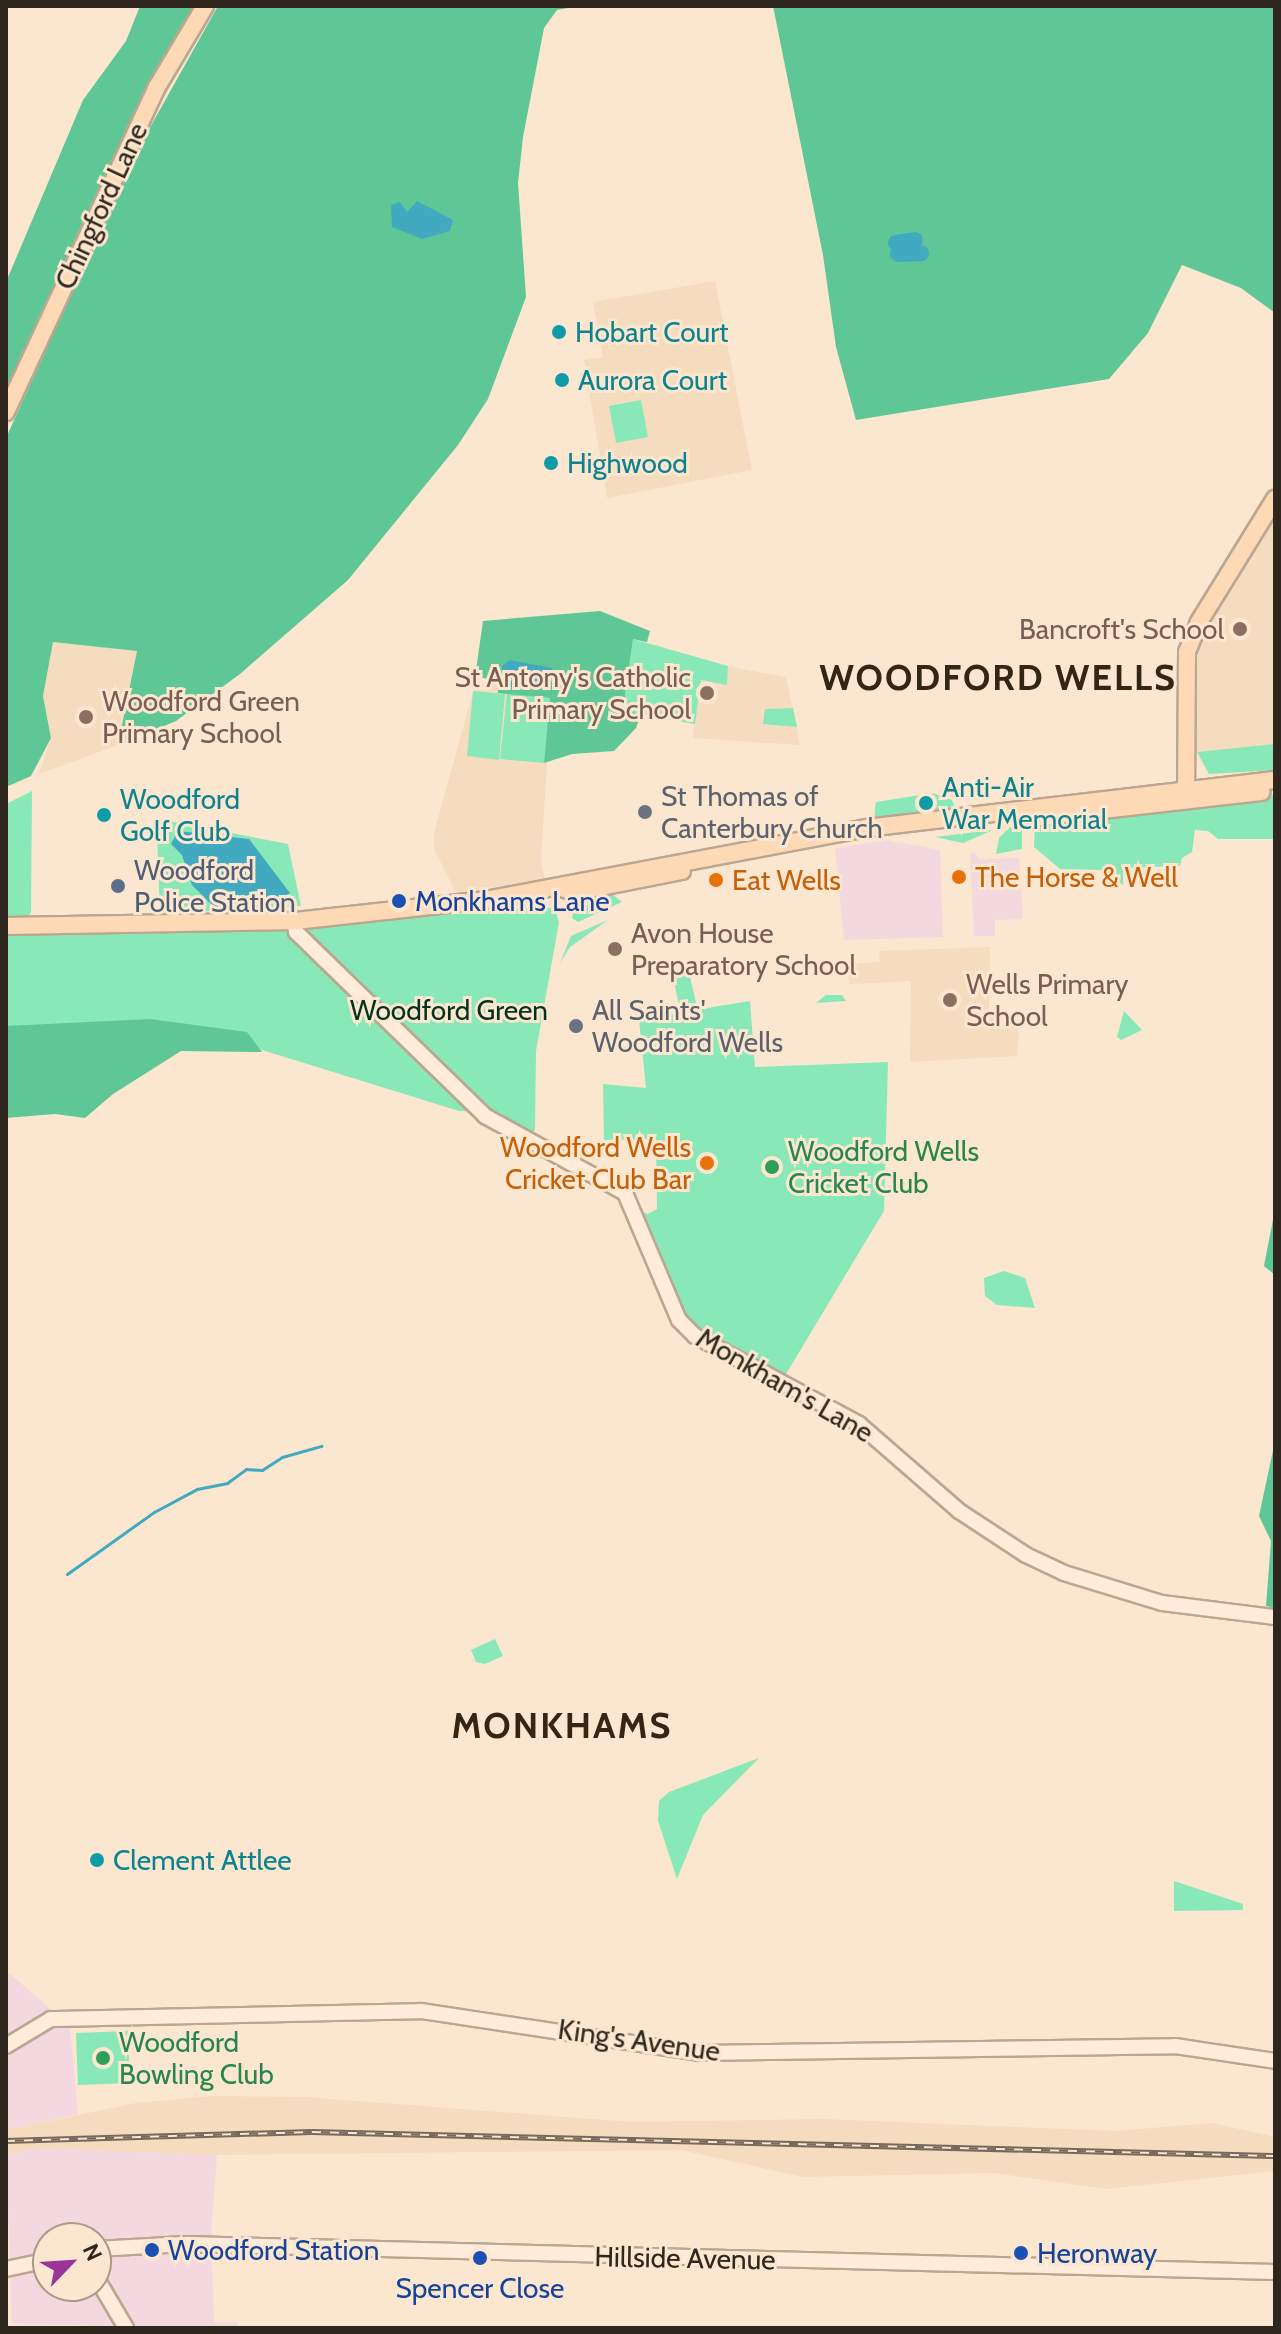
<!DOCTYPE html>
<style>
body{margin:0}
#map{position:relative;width:1281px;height:2334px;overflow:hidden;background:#fbe6cf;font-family:Cabin,sans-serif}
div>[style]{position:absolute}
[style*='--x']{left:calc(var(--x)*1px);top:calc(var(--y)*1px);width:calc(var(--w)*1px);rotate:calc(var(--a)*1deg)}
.commercial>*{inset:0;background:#f3d8df}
.built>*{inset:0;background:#f6dcbf}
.green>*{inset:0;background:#89e8b8}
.forest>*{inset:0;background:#5ec795}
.water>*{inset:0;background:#42aac0}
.stream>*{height:3px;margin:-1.5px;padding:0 1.5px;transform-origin:1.5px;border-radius:1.5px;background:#42aac0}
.river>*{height:16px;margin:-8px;padding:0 8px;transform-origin:8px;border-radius:8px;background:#42aac0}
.roads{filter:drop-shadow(2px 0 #bba791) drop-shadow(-2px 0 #bba791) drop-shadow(0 2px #bba791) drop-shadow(0 -2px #bba791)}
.secondary>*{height:14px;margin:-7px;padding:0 7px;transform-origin:7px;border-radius:7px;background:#ffecda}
.primary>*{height:16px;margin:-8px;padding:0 8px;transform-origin:8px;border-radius:8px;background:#fed9b5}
.rail>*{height:6px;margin-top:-3px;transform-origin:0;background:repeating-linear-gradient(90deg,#fbe6cf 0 9px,#76695c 0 18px);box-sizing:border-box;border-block:2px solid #76695c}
.dots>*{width:22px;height:22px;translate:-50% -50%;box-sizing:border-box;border:4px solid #fbe6cf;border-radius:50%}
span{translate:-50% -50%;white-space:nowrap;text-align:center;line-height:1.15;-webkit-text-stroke:6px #fbe6cf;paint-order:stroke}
.street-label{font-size:28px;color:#2f271e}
.culture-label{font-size:28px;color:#0d838f}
.left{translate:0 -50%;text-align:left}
.education-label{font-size:28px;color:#785e54}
.right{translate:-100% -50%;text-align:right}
.worship-label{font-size:28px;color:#5b616d}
.service-label{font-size:28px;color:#4e5e75}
.food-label{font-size:28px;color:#c56008}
.transit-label{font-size:28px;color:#164399}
.park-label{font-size:28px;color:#033320}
.leisure-label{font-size:28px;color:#27864d}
.district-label{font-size:36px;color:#352613;font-weight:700;letter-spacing:2px}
.frame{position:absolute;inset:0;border:8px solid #2f271e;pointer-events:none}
.north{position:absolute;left:32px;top:2222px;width:80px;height:80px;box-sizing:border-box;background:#fbe6cf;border:2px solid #a99a88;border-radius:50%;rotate:65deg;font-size:22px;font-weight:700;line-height:32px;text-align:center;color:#2f271e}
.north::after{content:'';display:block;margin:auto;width:28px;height:36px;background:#9a3499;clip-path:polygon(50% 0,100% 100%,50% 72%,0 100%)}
</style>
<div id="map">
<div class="commercial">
<div style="clip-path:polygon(886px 840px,940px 850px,943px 937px,844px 940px,835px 849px)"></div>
<div style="clip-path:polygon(974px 852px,980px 859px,1019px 858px,1023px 919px,995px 920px,995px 936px,974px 936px,970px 853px)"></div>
<div style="clip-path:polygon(10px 1974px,70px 2026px,78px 2114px,11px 2129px,6px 2122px,6px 1976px)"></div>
<div style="clip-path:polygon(evenodd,36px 2148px,217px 2155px,211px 2236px,214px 2322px,237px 2322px,238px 2328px,12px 2324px,6px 2155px,36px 2148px,48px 2238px,96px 2238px,96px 2286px,48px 2286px,48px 2238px)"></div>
</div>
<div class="built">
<div style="clip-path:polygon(715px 281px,752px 470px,607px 498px,584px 360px,603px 357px,593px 302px)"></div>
<div style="clip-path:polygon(1275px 515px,1275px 744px,1197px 752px,1193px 686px,1199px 641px)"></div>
<div style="clip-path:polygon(53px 642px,138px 651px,118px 745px,39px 774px,51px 738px,43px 696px)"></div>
<div style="clip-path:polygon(656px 644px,690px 659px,786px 677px,800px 745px,693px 738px,694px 724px,623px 711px)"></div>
<div style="clip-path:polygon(476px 681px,551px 694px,541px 862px,545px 879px,456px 893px,434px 849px,434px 833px)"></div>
<div style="clip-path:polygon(990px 947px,989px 1015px,1014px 1018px,1019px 1033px,1017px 1056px,910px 1062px,911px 981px,849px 984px,847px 964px,880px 962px,879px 951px)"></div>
<div style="clip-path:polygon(211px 2096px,305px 2097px,631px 2122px,822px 2119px,1116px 2131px,1212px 2123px,1275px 2137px,1275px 2171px,1106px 2189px,994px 2173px,803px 2177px,681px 2150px,217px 2155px,36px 2148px,6px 2155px,6px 2122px,11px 2129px,136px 2103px)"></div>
</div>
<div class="green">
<div style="clip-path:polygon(641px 400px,648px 437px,616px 443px,609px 406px)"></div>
<div style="clip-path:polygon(633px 639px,728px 666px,727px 685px,701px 680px,695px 724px,623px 711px)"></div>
<div style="clip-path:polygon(473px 691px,505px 694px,499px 760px,467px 756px)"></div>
<div style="clip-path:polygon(507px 693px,551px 698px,544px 763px,500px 759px)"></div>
<div style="clip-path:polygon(793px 708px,797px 727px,763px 724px,765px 709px)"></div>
<div style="clip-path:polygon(1275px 744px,1275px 770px,1209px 774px,1197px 752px)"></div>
<div style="clip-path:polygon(32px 791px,31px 913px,25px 918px,6px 918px,6px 804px)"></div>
<div style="clip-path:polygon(933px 793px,952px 800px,956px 810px,874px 817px,876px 802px)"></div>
<div style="clip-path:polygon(1275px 795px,1275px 839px,1218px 839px,1208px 831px,1195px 830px,1192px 852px,1182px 858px,1180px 866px,1123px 868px,1123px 885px,1101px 870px,1060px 869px,1034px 847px,1035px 824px)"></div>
<div style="clip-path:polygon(169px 821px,288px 844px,301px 906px,160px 914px,157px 833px)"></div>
<div style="clip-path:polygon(1010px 827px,1022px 828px,1022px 849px,996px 854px,999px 838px)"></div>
<div style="clip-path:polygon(993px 830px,963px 843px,935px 837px)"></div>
<div style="clip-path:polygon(612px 894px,622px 902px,578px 922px,572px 918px,576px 901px)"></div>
<div style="clip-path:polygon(543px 906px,555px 909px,559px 922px,536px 1051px,535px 1130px,528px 1135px,489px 1112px,459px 1111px,236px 1042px,6px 1042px,6px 936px,280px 930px)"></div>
<div style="clip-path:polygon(608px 920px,570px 947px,560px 963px,571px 936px)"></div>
<div style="clip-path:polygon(689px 973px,697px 1007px,680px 1010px,673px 977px)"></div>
<div style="clip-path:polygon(826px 995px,842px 995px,846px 1001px,816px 1003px)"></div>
<div style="clip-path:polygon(750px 1001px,755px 1067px,888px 1062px,884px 1211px,783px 1379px,705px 1335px,677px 1306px,638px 1210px,648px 1214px,657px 1209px,656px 1139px,604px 1140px,603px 1084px,646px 1088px,639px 1019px)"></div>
<div style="clip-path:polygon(1124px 1011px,1142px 1030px,1121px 1040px,1117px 1037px)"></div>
<div style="clip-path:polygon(1004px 1271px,1025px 1278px,1035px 1308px,997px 1305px,985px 1296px,984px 1278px)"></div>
<div style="clip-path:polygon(495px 1639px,503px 1656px,485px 1664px,476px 1662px,471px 1650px)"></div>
<div style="clip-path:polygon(759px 1758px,703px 1815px,677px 1879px,658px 1821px,659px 1801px,669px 1792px)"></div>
<div style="clip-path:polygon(1174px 1881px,1243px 1904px,1243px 1910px,1174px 1911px)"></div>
<div style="clip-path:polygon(128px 2031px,130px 2083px,78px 2085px,76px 2033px)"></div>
</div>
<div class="forest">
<div style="clip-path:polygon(140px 6px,197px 6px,6px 399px,6px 282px,83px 100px,126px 41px)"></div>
<div style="clip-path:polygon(218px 6px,580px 6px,557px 10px,544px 28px,523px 137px,518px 183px,526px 297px,488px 399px,458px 445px,348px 580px,240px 674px,176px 721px,118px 745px,137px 651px,53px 642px,43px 696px,51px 738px,31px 776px,6px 787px,6px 438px,134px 156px)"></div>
<div style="clip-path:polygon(773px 6px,1275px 6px,1275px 313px,1241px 288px,1182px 265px,1148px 333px,1109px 379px,856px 420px,836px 347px,823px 255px)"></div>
<div style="clip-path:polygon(600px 611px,650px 631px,647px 642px,633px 639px,623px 710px,641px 714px,636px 728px,614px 751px,572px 754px,544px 763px,550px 698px,498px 693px,498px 680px,475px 677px,483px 621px)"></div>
<div style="clip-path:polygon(150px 1019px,247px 1032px,262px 1052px,181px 1051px,113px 1094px,85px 1118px,55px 1114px,6px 1118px,6px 1026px)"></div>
<div style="clip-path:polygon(1275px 1209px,1275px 1275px,1264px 1266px)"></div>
<div style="clip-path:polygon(1275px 1441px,1275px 1608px,1266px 1606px,1271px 1541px,1259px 1516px)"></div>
</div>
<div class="water">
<div style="clip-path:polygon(417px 201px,453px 220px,450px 231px,422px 239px,392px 227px,391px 205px,400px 202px,407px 212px)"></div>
<div style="clip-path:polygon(510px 660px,552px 668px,549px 690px,502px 686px,502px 666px)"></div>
<div style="clip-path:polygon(178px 831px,249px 839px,290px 893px,264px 907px,218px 911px,192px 885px,182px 855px,171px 844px)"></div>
</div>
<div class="stream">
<div style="--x:67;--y:1574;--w:107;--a:-35.5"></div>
<div style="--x:154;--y:1512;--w:49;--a:-28.1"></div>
<div style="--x:197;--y:1489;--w:31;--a:-11"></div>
<div style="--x:227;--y:1483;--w:24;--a:-36"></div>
<div style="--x:246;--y:1469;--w:16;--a:4"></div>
<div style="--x:262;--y:1470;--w:24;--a:-33"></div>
<div style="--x:282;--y:1457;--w:41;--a:-15.8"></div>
</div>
<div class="river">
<div style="--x:896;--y:243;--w:19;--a:-9"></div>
<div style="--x:898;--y:254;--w:23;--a:-2"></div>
</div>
<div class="roads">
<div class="secondary">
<div style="--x:295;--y:921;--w:11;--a:85"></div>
<div style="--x:296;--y:932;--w:264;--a:44.2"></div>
<div style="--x:485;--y:1116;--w:160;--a:28.8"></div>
<div style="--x:625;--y:1193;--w:138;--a:67"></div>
<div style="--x:679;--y:1320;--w:23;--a:45"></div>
<div style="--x:695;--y:1336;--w:186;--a:28.2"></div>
<div style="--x:859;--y:1424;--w:133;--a:41"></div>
<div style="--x:959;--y:1511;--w:80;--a:33.3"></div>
<div style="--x:1026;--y:1555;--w:42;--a:25.3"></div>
<div style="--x:1064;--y:1573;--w:102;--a:17"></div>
<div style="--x:1162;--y:1603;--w:114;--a:7.1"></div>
<div style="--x:6;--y:2046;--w:52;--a:-31"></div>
<div style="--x:51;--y:2019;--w:370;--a:-1.2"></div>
<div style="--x:421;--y:2011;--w:280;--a:8.6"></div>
<div style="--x:698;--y:2053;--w:477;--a:-0.8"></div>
<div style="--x:1175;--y:2046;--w:101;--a:8.5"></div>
<div style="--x:96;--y:2249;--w:89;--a:-3.2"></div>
<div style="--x:185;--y:2244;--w:1090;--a:1.47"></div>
<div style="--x:6;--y:2269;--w:43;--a:-12.1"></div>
<div style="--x:96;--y:2277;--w:59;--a:59.5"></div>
</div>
<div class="primary">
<div style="--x:6;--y:412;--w:358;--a:-65.1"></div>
<div style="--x:157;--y:87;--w:94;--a:-59.3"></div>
<div style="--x:1186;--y:797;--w:145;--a:-89.6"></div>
<div style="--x:1187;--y:652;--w:32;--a:-68"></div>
<div style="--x:1199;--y:622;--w:145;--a:-58.3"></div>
<div style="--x:1025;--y:819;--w:238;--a:-6.5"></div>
<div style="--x:564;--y:889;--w:12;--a:14"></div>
<div style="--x:576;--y:892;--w:108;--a:-11.2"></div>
<div style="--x:6;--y:926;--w:289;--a:-1"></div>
<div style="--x:295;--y:921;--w:192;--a:-6.3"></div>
<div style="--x:486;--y:900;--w:387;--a:-10.7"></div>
<div style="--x:866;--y:828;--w:412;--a:-6.7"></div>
</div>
</div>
<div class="rail">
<div style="--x:6;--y:2141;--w:306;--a:-1.7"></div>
<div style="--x:312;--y:2132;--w:963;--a:1.43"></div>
</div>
<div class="dots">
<div style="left:559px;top:332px;background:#0f9aa8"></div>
<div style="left:562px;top:380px;background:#0f9aa8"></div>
<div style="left:551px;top:463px;background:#0f9aa8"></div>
<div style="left:1240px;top:629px;background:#8d6e63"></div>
<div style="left:707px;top:693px;background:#8d6e63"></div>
<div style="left:86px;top:717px;background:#8d6e63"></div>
<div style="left:926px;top:803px;background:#0f9aa8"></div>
<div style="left:645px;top:812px;background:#6b7280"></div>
<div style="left:104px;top:815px;background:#0f9aa8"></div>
<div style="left:959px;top:877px;background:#e8710a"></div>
<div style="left:716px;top:880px;background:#e8710a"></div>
<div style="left:118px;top:886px;background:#5c6f8a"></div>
<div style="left:399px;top:901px;background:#1a4fb4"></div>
<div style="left:615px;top:949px;background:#8d6e63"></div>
<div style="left:950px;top:1000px;background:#8d6e63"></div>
<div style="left:576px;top:1026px;background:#6b7280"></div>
<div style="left:707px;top:1163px;background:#e8710a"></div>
<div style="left:772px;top:1167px;background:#2e9e5b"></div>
<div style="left:97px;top:1860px;background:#0f9aa8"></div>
<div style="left:103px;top:2058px;background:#2e9e5b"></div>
<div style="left:152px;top:2250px;background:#1a4fb4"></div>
<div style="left:1021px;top:2253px;background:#1a4fb4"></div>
<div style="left:480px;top:2258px;background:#1a4fb4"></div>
</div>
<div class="street-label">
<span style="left:101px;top:206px;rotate:-65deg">Chingford Lane</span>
<span style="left:785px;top:1385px;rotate:30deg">Monkham's Lane</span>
<span style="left:639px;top:2040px;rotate:8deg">King's Avenue</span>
<span style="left:685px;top:2258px;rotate:1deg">Hillside Avenue</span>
</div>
<div class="culture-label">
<span class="left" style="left:575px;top:332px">Hobart Court</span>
<span class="left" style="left:578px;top:380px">Aurora Court</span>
<span class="left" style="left:567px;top:463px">Highwood</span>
<span class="left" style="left:942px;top:803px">Anti-Air<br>War Memorial</span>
<span class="left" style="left:120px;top:815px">Woodford<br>Golf Club</span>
<span class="left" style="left:113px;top:1860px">Clement Attlee</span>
</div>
<div class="education-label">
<span class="right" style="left:1224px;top:629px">Bancroft's School</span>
<span class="right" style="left:691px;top:693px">St Antony's Catholic<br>Primary School</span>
<span class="left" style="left:102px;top:717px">Woodford Green<br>Primary School</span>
<span class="left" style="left:631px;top:949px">Avon House<br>Preparatory School</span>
<span class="left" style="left:966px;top:1000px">Wells Primary<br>School</span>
</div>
<div class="worship-label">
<span class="left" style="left:661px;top:812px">St Thomas of<br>Canterbury Church</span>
<span class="left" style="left:592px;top:1026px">All Saints'<br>Woodford Wells</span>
</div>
<div class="service-label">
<span class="left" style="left:134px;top:886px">Woodford<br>Police Station</span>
</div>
<div class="food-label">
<span class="left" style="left:975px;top:877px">The Horse &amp; Well</span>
<span class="left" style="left:732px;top:880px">Eat Wells</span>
<span class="right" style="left:691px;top:1163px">Woodford Wells<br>Cricket Club Bar</span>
</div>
<div class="transit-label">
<span class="left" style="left:415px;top:901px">Monkhams Lane</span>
<span class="left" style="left:168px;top:2250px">Woodford Station</span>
<span class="left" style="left:1037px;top:2253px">Heronway</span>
<span style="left:480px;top:2288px">Spencer Close</span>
</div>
<div class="park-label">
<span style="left:449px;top:1010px">Woodford Green</span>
</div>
<div class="leisure-label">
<span class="left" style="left:788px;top:1167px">Woodford Wells<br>Cricket Club</span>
<span class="left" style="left:119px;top:2058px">Woodford<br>Bowling Club</span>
</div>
<div class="district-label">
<span style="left:998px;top:678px">WOODFORD WELLS</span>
<span style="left:562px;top:1726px">MONKHAMS</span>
</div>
<div class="frame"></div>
<div class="north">N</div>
</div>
